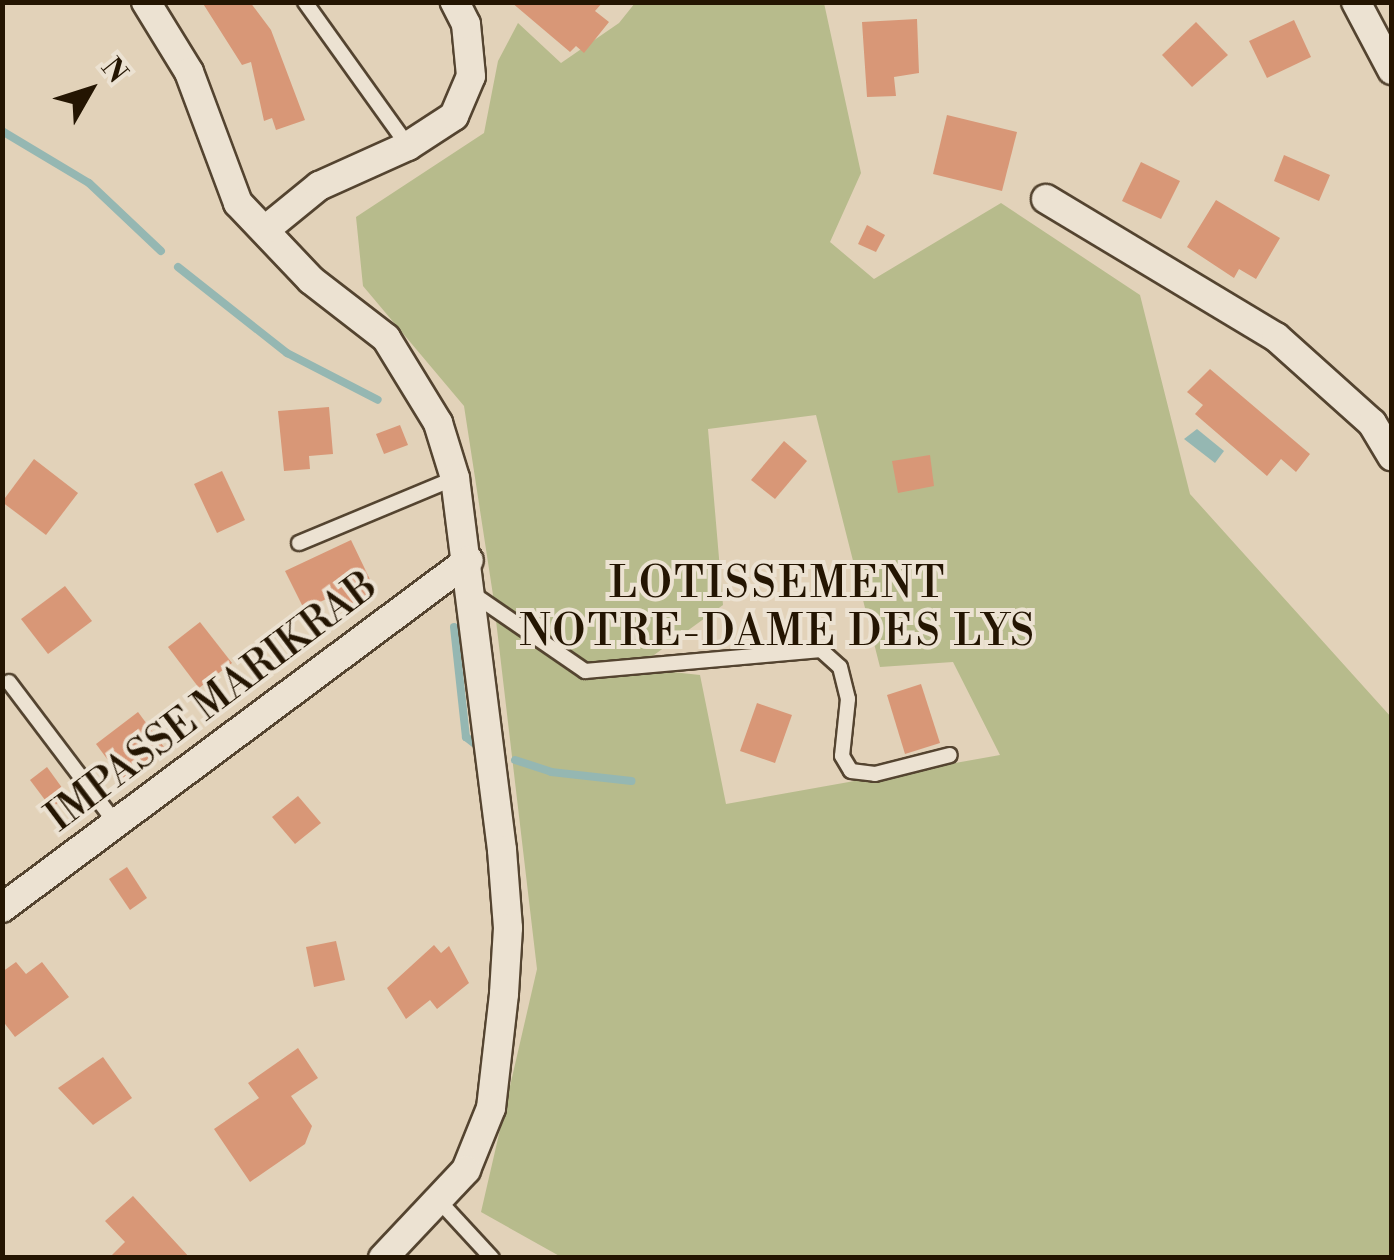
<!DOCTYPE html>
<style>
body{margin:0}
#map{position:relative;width:1394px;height:1260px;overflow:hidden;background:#e2d2b9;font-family:"Libre Bodoni",serif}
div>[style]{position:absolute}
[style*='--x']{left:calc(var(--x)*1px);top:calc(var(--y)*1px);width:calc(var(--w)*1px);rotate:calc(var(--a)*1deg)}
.green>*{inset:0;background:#b7bb8c}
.water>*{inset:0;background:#95b7b2}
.stream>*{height:8px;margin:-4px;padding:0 4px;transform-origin:4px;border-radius:4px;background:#95b7b2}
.building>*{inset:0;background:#d89777}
.roads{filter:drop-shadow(2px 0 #544430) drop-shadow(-2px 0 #544430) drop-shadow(0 2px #544430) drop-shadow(0 -2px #544430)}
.lane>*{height:14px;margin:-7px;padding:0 7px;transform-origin:7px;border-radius:7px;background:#ece2d2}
.street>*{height:28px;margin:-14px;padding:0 14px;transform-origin:14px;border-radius:14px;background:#ece2d2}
span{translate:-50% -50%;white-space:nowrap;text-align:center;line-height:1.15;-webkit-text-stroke:8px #ece2d2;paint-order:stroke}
.street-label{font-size:40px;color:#241502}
.neighbourhood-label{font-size:42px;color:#241502;letter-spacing:2.5px}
.frame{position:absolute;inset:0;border:5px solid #241502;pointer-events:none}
.north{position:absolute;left:40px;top:40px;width:100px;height:100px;-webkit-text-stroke:8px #ece2d2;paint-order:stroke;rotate:51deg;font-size:28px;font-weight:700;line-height:40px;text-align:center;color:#241502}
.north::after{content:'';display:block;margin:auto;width:35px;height:45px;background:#241502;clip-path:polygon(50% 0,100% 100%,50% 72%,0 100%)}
</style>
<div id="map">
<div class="green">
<div style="clip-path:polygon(evenodd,635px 3px,824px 3px,861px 173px,830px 242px,874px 279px,1001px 203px,1140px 295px,1190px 494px,1391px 717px,1391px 1257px,563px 1258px,481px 1212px,537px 969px,493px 595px,464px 406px,363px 286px,356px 217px,484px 133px,498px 61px,518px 23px,561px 63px,619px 23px,635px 3px,816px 415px,880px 667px,953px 662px,1000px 755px,726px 804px,700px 675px,636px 668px,723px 605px,708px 429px,816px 415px)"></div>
</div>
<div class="water">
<div style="clip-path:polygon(1197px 429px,1224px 451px,1215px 463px,1184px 439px)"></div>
</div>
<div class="stream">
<div style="--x:2;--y:131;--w:101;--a:30.9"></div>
<div style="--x:89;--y:183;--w:99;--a:43.4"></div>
<div style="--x:178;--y:267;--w:139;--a:38.3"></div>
<div style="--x:287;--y:353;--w:102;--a:27.3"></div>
<div style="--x:454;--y:627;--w:111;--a:83.8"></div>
<div style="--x:466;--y:737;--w:16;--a:38"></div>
<div style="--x:515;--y:760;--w:38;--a:18"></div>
<div style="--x:551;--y:772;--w:81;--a:6.4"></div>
</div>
<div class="building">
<div style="clip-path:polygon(202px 2px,250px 2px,271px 30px,305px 120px,276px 130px,272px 118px,264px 121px,251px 62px,242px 65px)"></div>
<div style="clip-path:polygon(511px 2px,603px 2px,595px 11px,609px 22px,584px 53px,576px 46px,570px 52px)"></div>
<div style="clip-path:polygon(917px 19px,919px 73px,894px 77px,896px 96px,867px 97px,862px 22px)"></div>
<div style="clip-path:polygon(1294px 20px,1311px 57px,1267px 78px,1249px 41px)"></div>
<div style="clip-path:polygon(1196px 22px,1228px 55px,1192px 87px,1162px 55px)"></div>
<div style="clip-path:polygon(947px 115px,1017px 132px,1002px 191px,933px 174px)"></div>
<div style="clip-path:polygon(1284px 155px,1330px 175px,1319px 201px,1274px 181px)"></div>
<div style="clip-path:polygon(1141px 162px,1180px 181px,1161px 219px,1122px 201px)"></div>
<div style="clip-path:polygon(1216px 200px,1280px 238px,1256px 279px,1239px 269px,1234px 278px,1187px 247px)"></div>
<div style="clip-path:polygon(867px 225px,885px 235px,876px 252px,858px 244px)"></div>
<div style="clip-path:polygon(1210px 369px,1310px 454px,1296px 472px,1281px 459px,1267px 476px,1195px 414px,1203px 405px,1187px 392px)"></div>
<div style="clip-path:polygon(329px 407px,333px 454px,309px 456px,310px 469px,284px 471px,278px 411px)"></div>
<div style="clip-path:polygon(400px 425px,408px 445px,384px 454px,376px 434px)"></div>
<div style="clip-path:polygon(784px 441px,807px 461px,775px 499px,751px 480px)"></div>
<div style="clip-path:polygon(930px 455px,934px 486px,898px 493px,892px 461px)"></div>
<div style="clip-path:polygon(34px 459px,78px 493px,46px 535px,2px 502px)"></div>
<div style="clip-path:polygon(222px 471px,245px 520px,217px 533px,194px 484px)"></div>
<div style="clip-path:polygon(351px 540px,376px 592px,338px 610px,331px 597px,304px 609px,285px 571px)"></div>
<div style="clip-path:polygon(65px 586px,92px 621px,48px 654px,21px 619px)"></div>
<div style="clip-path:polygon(200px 622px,232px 663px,199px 688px,168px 647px)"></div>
<div style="clip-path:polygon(921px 684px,940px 743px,905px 754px,887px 695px)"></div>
<div style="clip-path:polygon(757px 703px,792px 715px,775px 763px,740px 751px)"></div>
<div style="clip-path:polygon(138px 712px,164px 747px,122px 779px,96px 744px)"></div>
<div style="clip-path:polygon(47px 767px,68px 796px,51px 808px,30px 780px)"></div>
<div style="clip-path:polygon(298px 796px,321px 823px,295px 844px,272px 817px)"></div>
<div style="clip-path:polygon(127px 867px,147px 898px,130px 910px,109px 879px)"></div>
<div style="clip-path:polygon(336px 941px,345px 980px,314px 987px,306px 947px)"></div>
<div style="clip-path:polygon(434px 945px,441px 953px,449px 946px,469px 983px,437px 1009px,430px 1000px,406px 1019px,387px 988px)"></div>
<div style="clip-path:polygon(16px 962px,26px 974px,42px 962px,69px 997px,15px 1037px,2px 1020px,2px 972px)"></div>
<div style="clip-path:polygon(298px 1048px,318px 1078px,291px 1096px,312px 1126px,305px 1144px,250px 1182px,214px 1129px,259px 1098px,248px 1083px)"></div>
<div style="clip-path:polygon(103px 1057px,132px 1098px,93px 1125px,58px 1088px)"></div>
<div style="clip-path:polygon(133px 1196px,190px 1258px,109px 1258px,125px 1242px,105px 1221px)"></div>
</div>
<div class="roads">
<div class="lane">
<div style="--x:305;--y:2;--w:177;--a:54.4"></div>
<div style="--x:299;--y:543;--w:169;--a:-22.6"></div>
<div style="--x:473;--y:594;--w:136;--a:34.5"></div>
<div style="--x:585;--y:671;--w:237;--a:-5.1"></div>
<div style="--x:821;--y:650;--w:25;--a:42"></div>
<div style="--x:840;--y:667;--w:33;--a:76"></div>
<div style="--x:848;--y:699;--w:57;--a:96"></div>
<div style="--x:842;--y:756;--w:17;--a:59"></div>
<div style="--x:851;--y:771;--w:24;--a:7"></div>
<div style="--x:875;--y:774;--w:77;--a:-14.2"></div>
<div style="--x:9;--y:682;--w:176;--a:52.9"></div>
<div style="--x:441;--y:1203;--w:75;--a:47.2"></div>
</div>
<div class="street">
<div style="--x:146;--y:2;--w:82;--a:58.4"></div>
<div style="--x:189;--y:72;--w:140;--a:69.5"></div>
<div style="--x:238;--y:203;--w:106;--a:46.5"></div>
<div style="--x:311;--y:280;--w:95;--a:37.7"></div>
<div style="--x:386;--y:338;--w:100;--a:58.5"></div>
<div style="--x:438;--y:423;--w:58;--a:72.8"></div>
<div style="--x:455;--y:478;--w:375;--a:82.8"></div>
<div style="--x:502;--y:850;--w:78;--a:85.6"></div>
<div style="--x:508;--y:928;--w:66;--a:93.5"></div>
<div style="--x:504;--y:994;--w:115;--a:96.5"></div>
<div style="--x:491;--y:1108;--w:67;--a:112"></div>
<div style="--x:466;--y:1170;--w:121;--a:133.3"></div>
<div style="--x:1356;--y:2;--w:77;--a:62.1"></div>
<div style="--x:1046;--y:199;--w:268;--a:31"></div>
<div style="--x:1276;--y:337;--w:129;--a:41.9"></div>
<div style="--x:1372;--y:423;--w:39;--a:59"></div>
<div style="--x:265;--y:230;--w:70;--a:-39.2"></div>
<div style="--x:319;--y:186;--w:98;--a:-24.2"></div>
<div style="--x:408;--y:146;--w:55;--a:-33.1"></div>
<div style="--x:454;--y:116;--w:43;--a:-67"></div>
<div style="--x:471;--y:76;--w:52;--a:-95.5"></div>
<div style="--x:466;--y:24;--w:25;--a:-117"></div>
<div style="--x:2;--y:908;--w:582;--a:-36.69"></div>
</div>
</div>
<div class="street-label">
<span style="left:212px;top:702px;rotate:-37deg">IMPASSE MARIKRAB</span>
</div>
<div class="neighbourhood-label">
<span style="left:778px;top:609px">LOTISSEMENT<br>NOTRE-DAME DES LYS</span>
</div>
<div class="frame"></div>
<div class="north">N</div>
</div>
